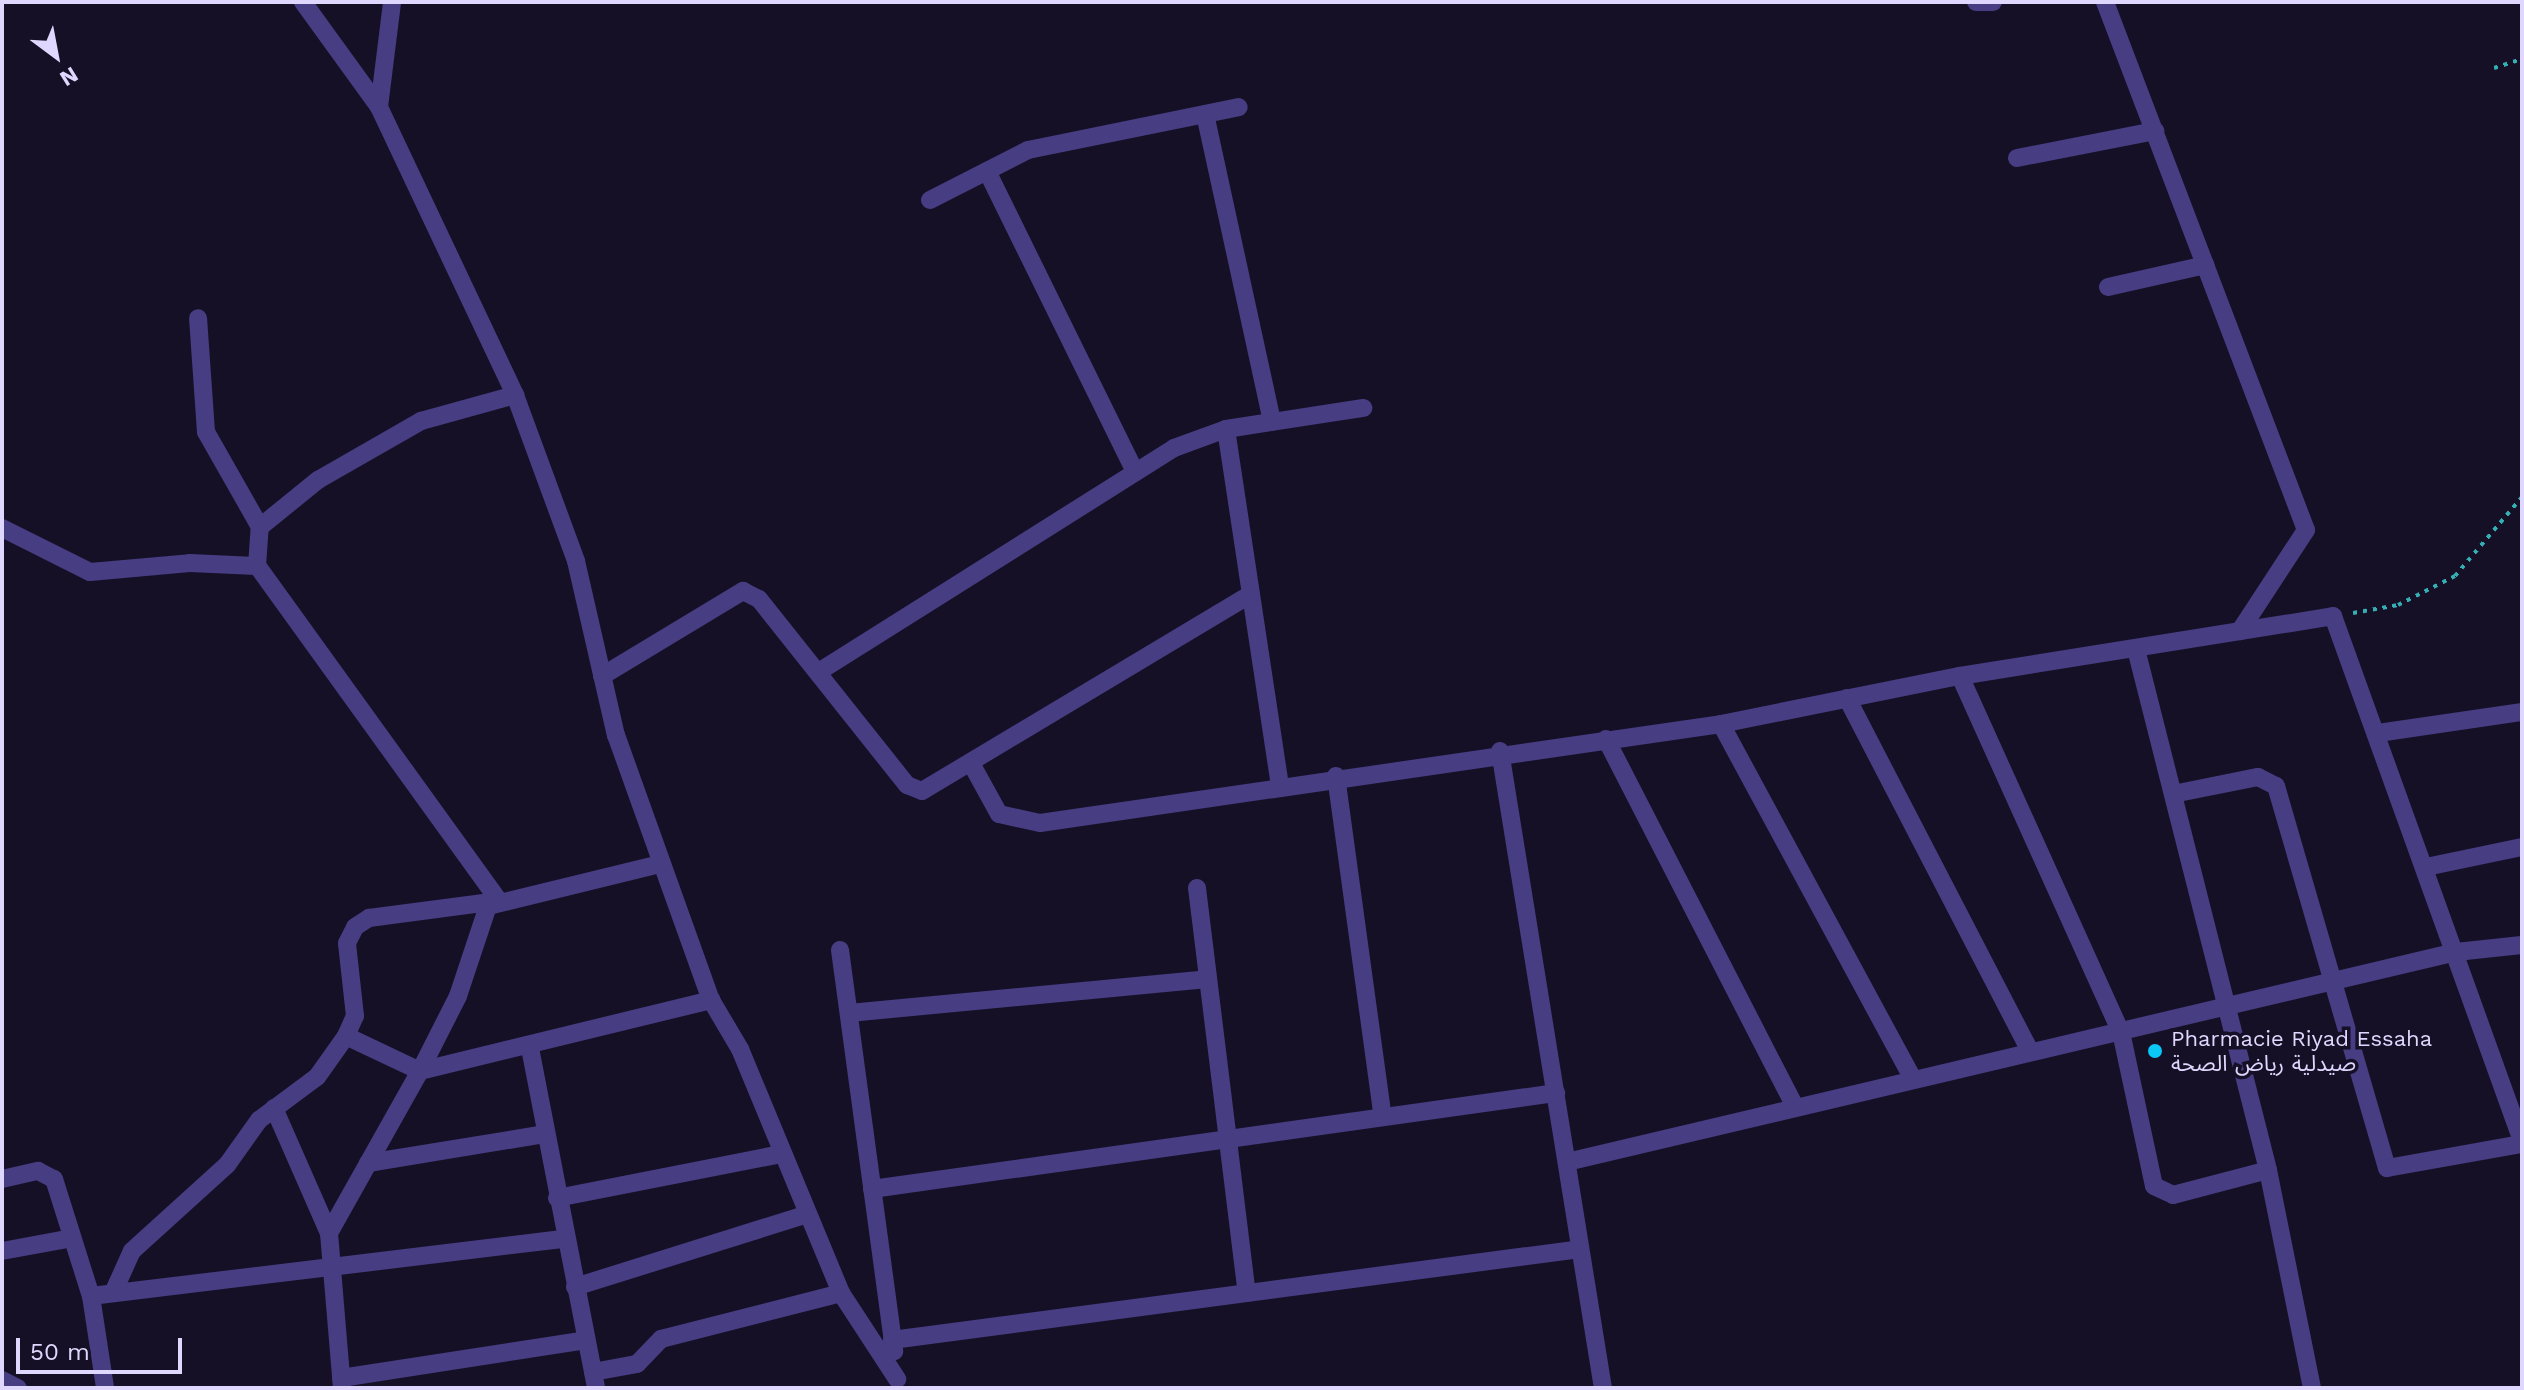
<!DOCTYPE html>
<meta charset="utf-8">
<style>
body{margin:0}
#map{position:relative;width:2524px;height:1390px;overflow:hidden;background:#161026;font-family:"Work Sans","Noto Sans Arabic",sans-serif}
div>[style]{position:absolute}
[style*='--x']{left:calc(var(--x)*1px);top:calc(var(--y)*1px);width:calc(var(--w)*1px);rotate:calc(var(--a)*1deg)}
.path>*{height:4px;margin-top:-2px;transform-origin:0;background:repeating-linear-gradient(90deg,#34afb4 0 4px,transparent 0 10px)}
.street>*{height:18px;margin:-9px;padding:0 9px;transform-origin:9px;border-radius:9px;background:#473d83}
.dots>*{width:22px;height:22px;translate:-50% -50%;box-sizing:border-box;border:4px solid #161026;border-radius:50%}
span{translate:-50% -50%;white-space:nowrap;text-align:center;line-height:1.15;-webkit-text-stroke:7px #161026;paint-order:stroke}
.poi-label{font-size:22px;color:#dfd7fd}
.left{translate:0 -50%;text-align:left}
.frame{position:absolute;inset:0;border:4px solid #dfd7fd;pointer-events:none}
.north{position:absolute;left:16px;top:16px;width:80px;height:80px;-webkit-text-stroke:6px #161026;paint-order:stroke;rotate:148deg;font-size:22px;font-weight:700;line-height:32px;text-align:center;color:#dfd7fd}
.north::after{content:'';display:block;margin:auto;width:28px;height:36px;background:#dfd7fd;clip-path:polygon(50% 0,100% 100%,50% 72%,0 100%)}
.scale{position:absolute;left:16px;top:1338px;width:166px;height:36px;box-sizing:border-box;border:4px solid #dfd7fd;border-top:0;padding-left:10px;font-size:24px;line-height:28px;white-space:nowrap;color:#dfd7fd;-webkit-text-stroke:6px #161026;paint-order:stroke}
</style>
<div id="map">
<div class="path">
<div style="--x:2494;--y:68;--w:29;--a:-18"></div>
<div style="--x:2353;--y:613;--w:46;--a:-10.1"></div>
<div style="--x:2398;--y:605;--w:64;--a:-27"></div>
<div style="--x:2455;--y:576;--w:104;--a:-49.7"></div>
</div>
<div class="street">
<div style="--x:303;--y:2;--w:130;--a:54.1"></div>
<div style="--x:379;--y:107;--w:318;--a:64.7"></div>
<div style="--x:515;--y:395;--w:177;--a:69.8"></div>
<div style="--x:576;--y:561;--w:179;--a:77.1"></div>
<div style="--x:616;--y:735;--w:282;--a:70.3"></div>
<div style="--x:711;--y:1000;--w:57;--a:59.4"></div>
<div style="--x:740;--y:1049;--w:264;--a:67.5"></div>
<div style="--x:841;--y:1293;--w:103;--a:56.9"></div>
<div style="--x:1976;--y:2;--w:17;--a:0"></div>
<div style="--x:2105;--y:2;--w:565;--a:69.16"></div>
<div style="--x:2306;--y:530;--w:121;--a:123.2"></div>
<div style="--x:379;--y:107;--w:106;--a:-82.9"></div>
<div style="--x:1205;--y:114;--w:315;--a:77.7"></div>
<div style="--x:2017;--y:158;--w:141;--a:-11.1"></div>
<div style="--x:987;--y:171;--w:335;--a:63.8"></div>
<div style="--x:930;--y:200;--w:110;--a:-27"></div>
<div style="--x:1028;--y:150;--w:215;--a:-11.5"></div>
<div style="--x:2108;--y:287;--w:100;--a:-12.7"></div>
<div style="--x:1226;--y:429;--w:360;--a:81.4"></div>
<div style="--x:260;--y:527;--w:75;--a:-39"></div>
<div style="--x:318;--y:480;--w:119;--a:-29.8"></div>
<div style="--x:421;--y:421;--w:98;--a:-15.5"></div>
<div style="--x:2;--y:528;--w:98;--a:26.6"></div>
<div style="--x:90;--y:572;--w:100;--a:-5.1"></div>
<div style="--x:190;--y:563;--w:67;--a:2.6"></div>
<div style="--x:2136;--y:649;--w:537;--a:75.78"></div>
<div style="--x:2268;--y:1170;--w:222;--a:78.6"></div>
<div style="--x:820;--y:671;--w:418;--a:-32.2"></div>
<div style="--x:1174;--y:448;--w:55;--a:-20.1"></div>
<div style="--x:1226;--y:429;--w:139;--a:-8.7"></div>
<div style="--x:602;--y:676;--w:165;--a:-31.1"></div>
<div style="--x:743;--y:591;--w:18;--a:27"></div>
<div style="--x:759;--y:599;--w:238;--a:51.5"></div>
<div style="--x:907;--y:785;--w:16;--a:22"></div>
<div style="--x:922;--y:791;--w:383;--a:-30.9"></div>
<div style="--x:1960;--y:676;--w:391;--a:65.7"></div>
<div style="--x:2121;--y:1032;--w:157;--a:77.9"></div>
<div style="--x:2154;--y:1186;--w:21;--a:25"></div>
<div style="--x:2173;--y:1195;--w:98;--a:-14.7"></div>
<div style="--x:1847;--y:698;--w:398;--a:62.6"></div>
<div style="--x:1721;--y:724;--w:404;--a:61.6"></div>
<div style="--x:2378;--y:733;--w:146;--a:-8.3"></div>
<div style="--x:1606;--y:739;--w:414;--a:62.8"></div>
<div style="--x:1500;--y:751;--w:645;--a:80.82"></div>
<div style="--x:972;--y:765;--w:56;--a:61.1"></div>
<div style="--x:999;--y:814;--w:42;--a:12.4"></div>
<div style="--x:1040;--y:823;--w:688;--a:-8.27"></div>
<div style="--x:1721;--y:724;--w:244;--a:-11.4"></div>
<div style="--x:1960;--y:676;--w:378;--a:-9.1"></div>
<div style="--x:2333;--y:616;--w:558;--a:70.2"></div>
<div style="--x:1336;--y:776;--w:344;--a:82.2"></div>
<div style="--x:2178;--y:793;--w:82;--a:-11.3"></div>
<div style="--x:2258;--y:777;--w:20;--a:27"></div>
<div style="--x:2276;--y:786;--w:398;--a:73.8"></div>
<div style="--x:2387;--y:1168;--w:137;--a:-10.1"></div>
<div style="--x:2426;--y:867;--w:98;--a:-11.8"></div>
<div style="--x:1197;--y:888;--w:408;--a:83"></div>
<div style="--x:840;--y:950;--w:405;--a:82.3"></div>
<div style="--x:849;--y:1013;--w:360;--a:-5.4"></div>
<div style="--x:346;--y:1036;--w:82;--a:25.3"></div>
<div style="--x:420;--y:1071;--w:84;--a:-63.1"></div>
<div style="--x:458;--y:996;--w:95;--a:-71.6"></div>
<div style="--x:488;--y:906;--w:177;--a:-13.7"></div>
<div style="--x:530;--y:1048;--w:346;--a:79"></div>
<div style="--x:274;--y:1108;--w:137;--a:66.3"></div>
<div style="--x:1567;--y:1162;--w:913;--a:-13.29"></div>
<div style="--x:2456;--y:952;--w:66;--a:-6.1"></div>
<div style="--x:368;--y:1163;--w:180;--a:-9.3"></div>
<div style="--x:2;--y:1179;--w:37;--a:-13"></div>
<div style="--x:38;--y:1171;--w:18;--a:27"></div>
<div style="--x:54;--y:1179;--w:123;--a:72.5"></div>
<div style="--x:91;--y:1296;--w:93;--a:81.3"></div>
<div style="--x:872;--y:1189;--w:691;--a:-7.99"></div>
<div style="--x:557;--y:1198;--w:228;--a:-11.1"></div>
<div style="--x:2;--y:1251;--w:71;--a:-10.5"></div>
<div style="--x:575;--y:1287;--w:244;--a:-17.4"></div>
<div style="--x:113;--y:1293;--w:46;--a:-65.7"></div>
<div style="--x:132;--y:1251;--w:128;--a:-42.2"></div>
<div style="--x:227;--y:1165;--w:55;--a:-54.6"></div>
<div style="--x:259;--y:1120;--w:72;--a:-36.6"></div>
<div style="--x:317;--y:1077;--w:50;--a:-54.7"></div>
<div style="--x:346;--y:1036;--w:22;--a:-66"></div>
<div style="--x:355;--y:1016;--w:73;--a:-96.3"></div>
<div style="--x:347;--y:943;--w:18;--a:-63"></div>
<div style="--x:355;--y:927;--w:17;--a:-33"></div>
<div style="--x:369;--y:918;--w:131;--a:-7.5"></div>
<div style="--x:499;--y:901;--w:413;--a:-125.8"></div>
<div style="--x:257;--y:566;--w:39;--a:-86"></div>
<div style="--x:260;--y:527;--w:109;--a:-119.6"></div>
<div style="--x:206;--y:432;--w:114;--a:-94"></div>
<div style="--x:91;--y:1296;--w:477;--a:-6.9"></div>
<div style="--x:892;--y:1340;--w:694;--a:-7.53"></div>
<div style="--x:593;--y:1372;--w:45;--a:-10.3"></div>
<div style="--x:637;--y:1364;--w:35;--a:-46"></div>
<div style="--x:661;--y:1339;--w:186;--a:-14.3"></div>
<div style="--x:341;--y:1378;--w:248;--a:-8.8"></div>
<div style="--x:2;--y:1380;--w:18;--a:27"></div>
<div style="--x:342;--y:1388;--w:156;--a:-94.8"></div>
<div style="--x:329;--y:1233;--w:186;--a:-60.7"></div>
<div style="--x:420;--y:1071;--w:300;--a:-13.7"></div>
</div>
<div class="dots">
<div style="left:2155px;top:1051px;background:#0bc7f6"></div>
</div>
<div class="poi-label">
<span class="left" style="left:2171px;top:1051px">Pharmacie Riyad Essaha<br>صيدلية رياض الصحة</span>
</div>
<div class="frame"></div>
<div class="north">N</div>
<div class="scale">50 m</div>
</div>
